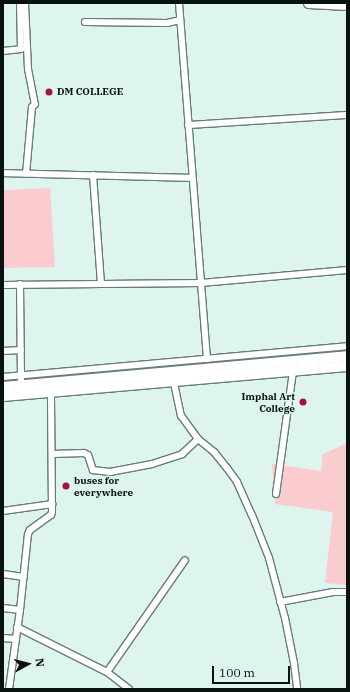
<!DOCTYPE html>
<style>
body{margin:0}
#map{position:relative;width:350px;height:692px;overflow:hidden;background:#ddf4ef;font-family:"IBM Plex Serif",serif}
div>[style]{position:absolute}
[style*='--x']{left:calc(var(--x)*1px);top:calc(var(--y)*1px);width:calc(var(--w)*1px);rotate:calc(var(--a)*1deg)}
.green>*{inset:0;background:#faccd0}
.roads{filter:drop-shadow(1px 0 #687c78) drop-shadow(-1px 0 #687c78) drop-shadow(0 1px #687c78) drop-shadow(0 -1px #687c78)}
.minor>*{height:6px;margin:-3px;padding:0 3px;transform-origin:3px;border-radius:3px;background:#fff}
.secondary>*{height:9px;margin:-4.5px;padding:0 4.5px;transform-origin:4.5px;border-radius:4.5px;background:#fff}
.trunk>*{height:10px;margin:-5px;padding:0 5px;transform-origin:5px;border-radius:5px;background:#fff}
.dots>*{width:11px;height:11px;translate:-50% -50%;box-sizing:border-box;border:2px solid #ddf4ef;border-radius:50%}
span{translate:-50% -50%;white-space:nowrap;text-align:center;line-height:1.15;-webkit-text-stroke:3px #ddf4ef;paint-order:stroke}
.poi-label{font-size:10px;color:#0a1210;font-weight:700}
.left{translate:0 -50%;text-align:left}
.right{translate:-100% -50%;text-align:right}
.frame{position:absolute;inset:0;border:4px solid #0a1210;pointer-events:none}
.north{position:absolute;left:8px;top:644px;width:40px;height:40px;-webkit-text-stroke:3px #ddf4ef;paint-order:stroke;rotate:83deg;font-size:11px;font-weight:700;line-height:16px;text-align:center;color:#0a1210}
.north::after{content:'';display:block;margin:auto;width:14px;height:18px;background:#0a1210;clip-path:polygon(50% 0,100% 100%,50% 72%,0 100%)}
.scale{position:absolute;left:212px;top:666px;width:78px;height:18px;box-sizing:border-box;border:2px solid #0a1210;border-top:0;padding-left:5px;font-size:12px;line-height:14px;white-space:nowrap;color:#0a1210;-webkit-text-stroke:3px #ddf4ef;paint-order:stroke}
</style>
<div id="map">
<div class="green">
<div style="clip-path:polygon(50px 188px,55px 267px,3px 268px,3px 190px)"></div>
<div style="clip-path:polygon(347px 443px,347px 585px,325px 583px,333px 512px,275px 504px,272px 464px,321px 471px,323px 454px)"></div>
</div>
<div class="roads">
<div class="minor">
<div style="--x:25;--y:3;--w:66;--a:87.4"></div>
<div style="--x:28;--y:69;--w:36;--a:79"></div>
<div style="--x:35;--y:104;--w:4;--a:135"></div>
<div style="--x:32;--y:107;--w:67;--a:95.1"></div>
<div style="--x:179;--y:3;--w:357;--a:85.5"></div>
<div style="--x:85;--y:22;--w:82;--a:0.7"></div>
<div style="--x:167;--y:23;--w:13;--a:-13"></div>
<div style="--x:3;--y:51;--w:18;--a:-6"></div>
<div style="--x:21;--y:49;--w:46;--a:-91.2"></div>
<div style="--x:188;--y:125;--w:159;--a:-3.6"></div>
<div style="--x:3;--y:173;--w:189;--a:1.5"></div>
<div style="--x:93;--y:175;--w:109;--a:85.8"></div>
<div style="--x:20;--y:284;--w:101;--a:89.4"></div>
<div style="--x:3;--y:285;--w:198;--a:-0.6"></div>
<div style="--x:201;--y:283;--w:147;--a:-5.1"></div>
<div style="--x:3;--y:351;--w:18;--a:-3"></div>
<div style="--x:3;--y:377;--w:345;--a:-5.1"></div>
<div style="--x:198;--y:439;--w:21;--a:39"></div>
<div style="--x:214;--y:452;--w:21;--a:51"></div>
<div style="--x:227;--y:468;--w:17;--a:54"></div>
<div style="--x:237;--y:482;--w:36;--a:66"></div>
<div style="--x:252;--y:515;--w:46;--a:68.4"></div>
<div style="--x:269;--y:558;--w:62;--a:75.1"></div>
<div style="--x:285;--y:618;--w:46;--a:78.7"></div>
<div style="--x:294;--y:663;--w:26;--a:83"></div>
<div style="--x:52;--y:454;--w:32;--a:-2"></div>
<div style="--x:84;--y:453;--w:4;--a:27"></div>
<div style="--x:88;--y:455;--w:16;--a:72"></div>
<div style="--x:93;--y:470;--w:17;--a:7"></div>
<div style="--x:110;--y:472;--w:43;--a:-10.8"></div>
<div style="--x:152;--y:464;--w:32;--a:-18"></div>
<div style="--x:182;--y:454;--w:22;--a:-43"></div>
<div style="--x:198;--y:439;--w:29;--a:-126"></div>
<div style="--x:181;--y:416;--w:38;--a:-102"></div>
<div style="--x:276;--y:494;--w:124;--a:-82.1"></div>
<div style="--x:3;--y:511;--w:50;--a:-8"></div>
<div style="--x:3;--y:574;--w:21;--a:8"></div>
<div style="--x:280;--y:602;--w:54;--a:-10.7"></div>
<div style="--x:333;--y:592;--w:14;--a:0"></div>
<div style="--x:3;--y:608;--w:17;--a:7"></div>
<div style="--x:17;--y:627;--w:101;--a:26.6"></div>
<div style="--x:107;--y:672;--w:28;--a:38"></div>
<div style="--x:3;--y:638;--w:13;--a:4"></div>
<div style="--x:107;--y:672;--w:136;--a:-55.1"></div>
<div style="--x:9;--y:689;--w:80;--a:-82.1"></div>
<div style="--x:20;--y:610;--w:76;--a:-84"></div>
<div style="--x:28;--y:534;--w:4;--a:-63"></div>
<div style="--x:30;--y:530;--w:26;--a:-36"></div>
<div style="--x:51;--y:515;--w:3;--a:-72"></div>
<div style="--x:52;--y:512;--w:121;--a:-90.5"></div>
</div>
<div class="secondary">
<div style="--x:308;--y:3;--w:39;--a:3"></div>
</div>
<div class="trunk">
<div style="--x:3;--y:387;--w:345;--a:-5.1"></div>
<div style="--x:3;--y:396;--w:345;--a:-5"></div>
</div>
</div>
<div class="dots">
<div style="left:49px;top:92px;background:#a8113d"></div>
<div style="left:303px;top:402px;background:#a8113d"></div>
<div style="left:66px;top:486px;background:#a8113d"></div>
</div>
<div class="poi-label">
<span class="left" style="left:57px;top:92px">DM COLLEGE</span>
<span class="right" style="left:295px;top:402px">Imphal Art<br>College</span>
<span class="left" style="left:74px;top:486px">buses for<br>everywhere</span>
</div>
<div class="frame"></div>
<div class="north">N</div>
<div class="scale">100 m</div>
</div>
